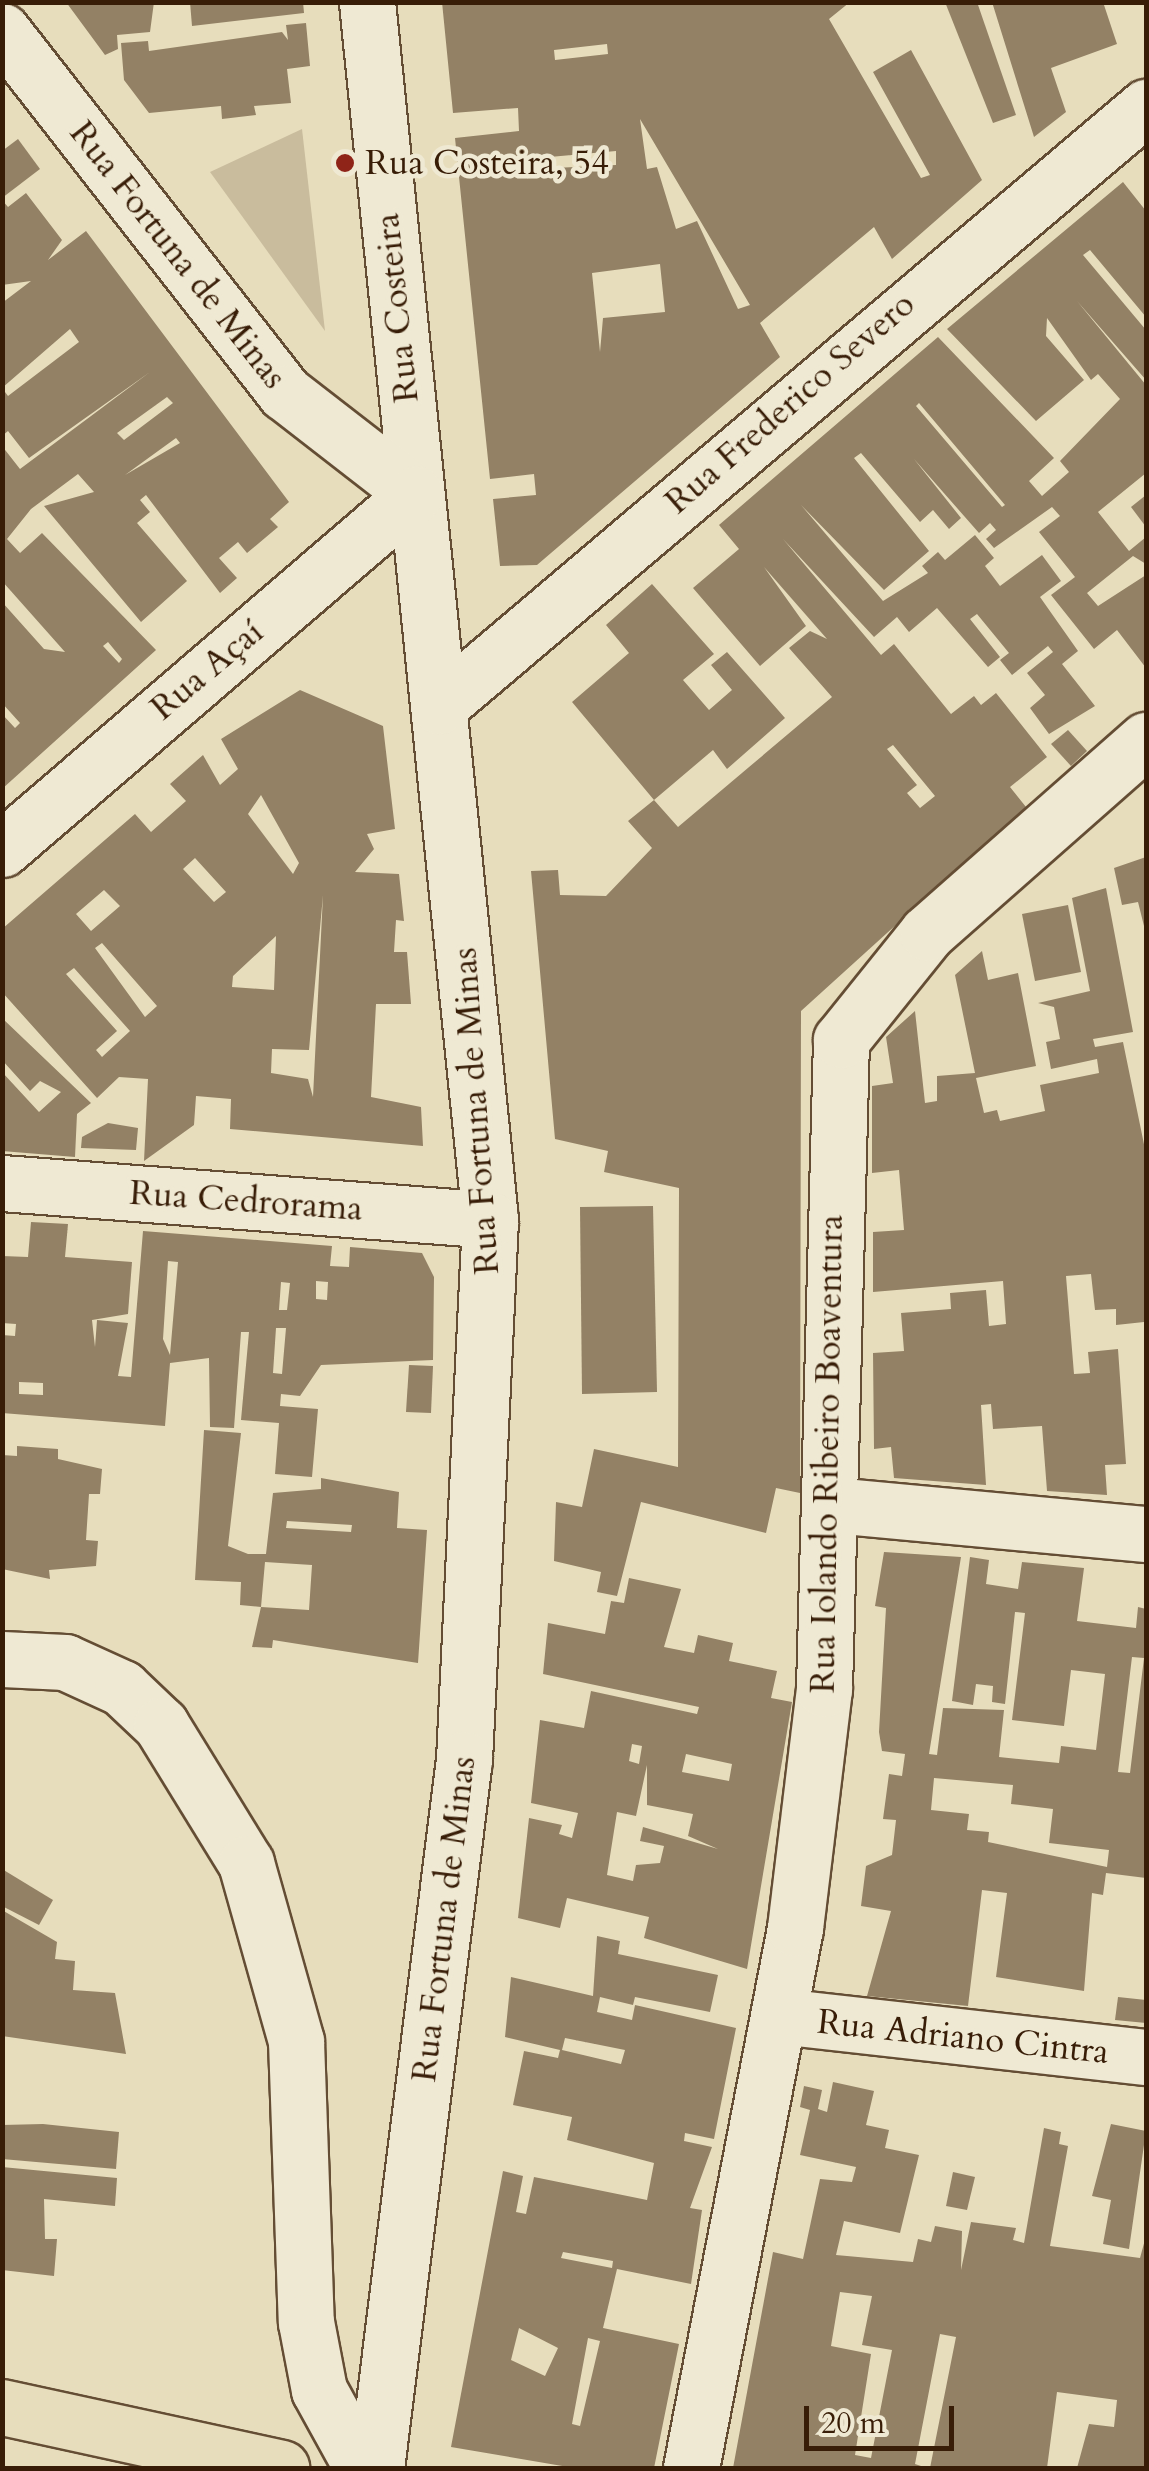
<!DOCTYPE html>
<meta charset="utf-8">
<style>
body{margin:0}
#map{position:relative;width:1149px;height:2471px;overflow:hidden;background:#e7ddbc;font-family:Cardo,serif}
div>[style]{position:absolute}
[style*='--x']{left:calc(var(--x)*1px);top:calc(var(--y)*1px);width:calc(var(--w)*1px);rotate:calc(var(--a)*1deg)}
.green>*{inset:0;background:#c9bc9d}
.building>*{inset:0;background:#938165}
.roads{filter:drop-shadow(2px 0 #644d34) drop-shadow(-2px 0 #644d34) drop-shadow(0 2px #644d34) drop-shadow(0 -2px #644d34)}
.minor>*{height:55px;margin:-27.5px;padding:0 27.5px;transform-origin:27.5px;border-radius:27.5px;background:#efe9d3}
.major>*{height:55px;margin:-27.5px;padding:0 27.5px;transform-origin:27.5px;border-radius:27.5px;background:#e7ddbc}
.dots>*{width:28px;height:28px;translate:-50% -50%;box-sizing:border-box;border:5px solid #efe9d3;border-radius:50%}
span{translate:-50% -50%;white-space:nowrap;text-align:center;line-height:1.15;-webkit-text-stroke:9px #efe9d3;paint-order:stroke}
.poi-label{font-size:35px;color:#381d07}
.left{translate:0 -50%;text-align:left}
.street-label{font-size:35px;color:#381d07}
.frame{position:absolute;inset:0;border:5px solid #381d07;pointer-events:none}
.scale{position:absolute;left:804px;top:2406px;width:150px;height:45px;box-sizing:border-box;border:5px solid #381d07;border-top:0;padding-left:12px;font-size:30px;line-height:35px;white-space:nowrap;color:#381d07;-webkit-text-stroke:8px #efe9d3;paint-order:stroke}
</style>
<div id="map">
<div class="green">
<div style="clip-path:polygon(302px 129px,325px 331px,210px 172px)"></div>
</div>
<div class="building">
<div style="clip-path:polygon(66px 2px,154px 2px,150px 32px,117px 35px,118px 49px,105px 55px)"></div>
<div style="clip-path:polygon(190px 2px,303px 2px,304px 13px,192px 26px)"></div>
<div style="clip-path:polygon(evenodd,442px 2px,850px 2px,829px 19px,921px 178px,930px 175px,873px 72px,911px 50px,982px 180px,892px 259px,874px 227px,760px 323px,780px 357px,537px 565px,500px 566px,493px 499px,536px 495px,534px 474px,490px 479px,455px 138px,519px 131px,518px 108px,453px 113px,442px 2px,607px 44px,608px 54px,555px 60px,554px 50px,607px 44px,442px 2px,640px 119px,750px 305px,738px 309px,697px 221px,676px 229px,657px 167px,647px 169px,640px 119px,442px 2px,616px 151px,616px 165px,495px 171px,495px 162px,616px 151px,442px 2px,660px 264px,665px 312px,603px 318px,600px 352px,592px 273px,660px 264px)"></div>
<div style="clip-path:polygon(945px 2px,977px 2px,1016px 115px,993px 123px)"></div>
<div style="clip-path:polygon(992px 2px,1103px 2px,1117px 44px,1051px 68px,1066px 112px,1034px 137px)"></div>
<div style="clip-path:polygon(306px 23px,310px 66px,287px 69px,291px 103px,254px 106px,256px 115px,222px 119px,221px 106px,149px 113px,124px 80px,121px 43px,148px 41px,149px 51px,282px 32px,288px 40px,286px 25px)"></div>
<div style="clip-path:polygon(18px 139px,40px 169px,2px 198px,2px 151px)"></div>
<div style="clip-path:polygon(evenodd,1123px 182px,1146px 211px,1146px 317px,1090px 250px,1083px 255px,1146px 330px,1146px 380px,1077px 301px,1146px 385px,1146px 473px,1098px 512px,1129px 551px,1146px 537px,1146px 564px,1133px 556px,1087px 593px,1098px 606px,1146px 575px,1146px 668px,1117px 630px,1094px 649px,1051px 595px,1075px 577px,1039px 532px,1060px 516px,1052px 507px,994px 548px,986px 539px,996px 530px,990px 523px,979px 533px,914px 459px,961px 518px,949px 529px,933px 510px,920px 522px,861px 453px,854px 458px,929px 551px,884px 590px,801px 505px,883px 601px,928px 573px,922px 566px,938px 552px,945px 560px,975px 535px,994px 558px,985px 566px,1000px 586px,1042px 555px,1061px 581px,1040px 597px,1078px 651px,1062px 664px,1095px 706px,1049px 734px,1030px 708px,1045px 695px,1027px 673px,1053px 652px,1048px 646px,1012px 675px,1000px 660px,1009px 653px,977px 614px,970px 619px,1000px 657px,988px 667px,937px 608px,909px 632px,897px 617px,874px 637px,783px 539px,881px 655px,894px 644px,951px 714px,974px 696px,981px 705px,996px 693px,1047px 757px,1010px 787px,1026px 807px,801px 1011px,800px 1493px,776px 1488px,766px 1533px,641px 1502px,617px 1596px,597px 1592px,601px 1572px,554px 1561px,556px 1502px,582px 1507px,594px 1449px,678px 1467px,679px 1188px,604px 1172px,608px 1151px,555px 1139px,531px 871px,558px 870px,560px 895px,606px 896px,652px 848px,628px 821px,654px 800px,678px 827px,832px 697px,789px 648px,810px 631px,827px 639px,764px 567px,806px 626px,760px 666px,693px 588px,739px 549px,719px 525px,938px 337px,1054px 458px,1029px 481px,1042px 496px,1069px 472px,1060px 461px,1120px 399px,1098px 374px,1091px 380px,1047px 318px,1046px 336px,1084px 380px,1036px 421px,947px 329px,1123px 182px,919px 403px,1005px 505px,1002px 507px,916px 406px,919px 403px,1123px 182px,893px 745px,935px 796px,920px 808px,907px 793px,917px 785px,887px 749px,893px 745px)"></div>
<div style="clip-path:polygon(evenodd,26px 193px,62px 240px,48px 260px,86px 231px,289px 502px,270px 519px,278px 527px,247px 553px,238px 542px,219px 558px,237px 578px,220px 593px,146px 495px,140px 500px,150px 512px,137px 523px,187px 581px,141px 622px,44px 506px,94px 492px,78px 474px,31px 509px,7px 539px,20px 553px,42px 533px,156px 650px,2px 789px,2px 714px,15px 728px,20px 723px,2px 703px,2px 602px,44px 649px,65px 652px,2px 581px,2px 446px,20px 469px,150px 372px,29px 458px,8px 431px,2px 436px,2px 388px,8px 396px,79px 342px,70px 329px,2px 388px,2px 303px,31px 281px,2px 285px,2px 200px,8px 207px,26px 193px,167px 397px,173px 403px,124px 440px,117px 433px,167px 397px,26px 193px,176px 438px,180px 443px,125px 475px,176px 438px,26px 193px,108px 642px,122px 659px,119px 663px,103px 646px,108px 642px)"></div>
<div style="clip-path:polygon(1146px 495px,1146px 527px,1131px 507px)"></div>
<div style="clip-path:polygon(652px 584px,714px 654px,683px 680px,709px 710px,732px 690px,711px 665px,727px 652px,785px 718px,727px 769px,713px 750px,654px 800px,572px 702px,629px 653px,606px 625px)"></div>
<div style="clip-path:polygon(evenodd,300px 690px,383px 726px,395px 829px,367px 834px,374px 849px,355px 872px,399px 874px,404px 921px,396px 920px,394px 952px,407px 952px,411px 1004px,376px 1004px,371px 1097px,421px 1107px,423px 1146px,230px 1129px,231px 1099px,196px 1096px,194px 1125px,144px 1161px,148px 1079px,119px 1077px,97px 1098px,2px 992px,2px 929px,135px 814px,151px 832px,186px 801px,170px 784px,203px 755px,220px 785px,238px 769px,221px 739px,300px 690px,261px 795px,299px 863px,293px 874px,248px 814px,261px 795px,300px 690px,195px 858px,226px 892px,214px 902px,183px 869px,195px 858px,300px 690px,104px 890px,120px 906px,91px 931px,76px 914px,104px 890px,300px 690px,323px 895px,313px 1097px,308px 1079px,271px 1073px,272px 1049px,309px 1050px,323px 895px,300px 690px,276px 936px,274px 990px,232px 987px,233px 976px,276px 936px,300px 690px,102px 943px,157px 1006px,145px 1017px,95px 948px,102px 943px,300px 690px,74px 968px,130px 1031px,102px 1057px,96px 1050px,117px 1031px,66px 974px,74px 968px)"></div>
<div style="clip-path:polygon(1068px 730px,1087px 751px,1071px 766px,1051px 744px)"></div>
<div style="clip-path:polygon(1146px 857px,1146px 930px,1145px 930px,1138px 902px,1122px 905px,1114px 868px)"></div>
<div style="clip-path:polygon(1106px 888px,1133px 1032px,1093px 1039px,1095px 1047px,1123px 1042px,1146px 1154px,1144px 1322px,1116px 1325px,1116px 1309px,1095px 1310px,1091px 1274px,1066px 1276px,1074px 1374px,1090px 1373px,1088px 1352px,1118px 1349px,1126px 1464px,1105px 1465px,1107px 1495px,1047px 1491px,1042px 1426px,993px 1429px,991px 1404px,981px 1405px,986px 1485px,894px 1478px,891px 1447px,874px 1449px,873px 1353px,904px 1351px,901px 1313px,951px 1309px,950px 1293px,986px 1290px,989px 1326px,1006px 1324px,1003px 1281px,873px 1292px,873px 1232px,904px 1230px,899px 1170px,872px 1173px,872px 1086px,893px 1083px,886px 1037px,915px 1011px,925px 1103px,937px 1101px,937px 1076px,975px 1073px,955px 975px,982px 951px,988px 980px,1018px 973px,1036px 1066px,976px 1078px,984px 1113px,997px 1110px,1000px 1121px,1045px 1111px,1040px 1085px,1099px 1073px,1097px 1059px,1051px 1069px,1046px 1042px,1060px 1039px,1054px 1007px,1038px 1003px,1090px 991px,1072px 898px)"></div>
<div style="clip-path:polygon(1068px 905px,1081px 972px,1035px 981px,1022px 914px)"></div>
<div style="clip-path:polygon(2px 1018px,91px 1103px,77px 1114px,75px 1157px,2px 1151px,2px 1072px,39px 1112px,61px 1092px,40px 1081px,30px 1091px,2px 1060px)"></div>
<div style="clip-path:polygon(108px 1123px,138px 1128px,136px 1150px,81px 1148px,82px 1137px)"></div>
<div style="clip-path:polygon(653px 1206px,657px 1392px,582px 1394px,580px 1207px)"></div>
<div style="clip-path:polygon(evenodd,31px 1222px,68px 1224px,65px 1257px,132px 1262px,128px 1314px,92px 1320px,95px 1347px,97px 1320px,128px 1323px,118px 1376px,131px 1377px,143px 1231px,332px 1246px,330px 1266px,349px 1267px,350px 1247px,422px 1253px,434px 1277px,433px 1360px,321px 1365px,300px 1396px,281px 1394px,280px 1406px,318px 1409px,312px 1477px,275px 1474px,279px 1423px,241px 1420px,249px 1332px,241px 1332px,234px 1428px,210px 1427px,209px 1358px,170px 1363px,165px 1426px,2px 1413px,2px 1335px,15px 1336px,16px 1324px,2px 1323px,2px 1256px,28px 1257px,31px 1222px,168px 1261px,178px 1262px,170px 1355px,163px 1339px,168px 1261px,31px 1222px,316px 1281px,328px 1282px,327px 1300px,316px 1299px,316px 1281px,31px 1222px,281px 1282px,290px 1283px,287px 1310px,279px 1310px,281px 1282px,31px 1222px,276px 1328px,286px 1328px,282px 1374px,273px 1373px,276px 1328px,31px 1222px,19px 1382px,43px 1383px,43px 1395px,19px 1394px,19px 1382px)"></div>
<div style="clip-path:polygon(409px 1365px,433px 1366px,431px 1413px,406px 1412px)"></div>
<div style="clip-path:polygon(evenodd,204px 1430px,241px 1433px,228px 1546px,248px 1554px,266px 1554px,273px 1493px,321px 1489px,321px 1478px,399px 1492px,397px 1528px,427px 1530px,418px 1663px,273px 1640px,272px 1648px,252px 1647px,261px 1607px,240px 1605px,241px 1582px,195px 1580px,204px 1430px,287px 1521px,352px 1525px,351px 1532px,286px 1528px,287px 1521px,204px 1430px,265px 1562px,312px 1565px,309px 1610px,261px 1607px,265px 1562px)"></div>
<div style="clip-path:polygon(17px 1446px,58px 1449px,58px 1459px,102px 1469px,100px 1494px,89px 1494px,86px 1540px,98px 1541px,96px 1566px,49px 1570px,50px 1579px,2px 1569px,2px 1455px,17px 1456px)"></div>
<div style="clip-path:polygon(evenodd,884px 1552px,961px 1557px,929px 1754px,937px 1755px,943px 1708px,1004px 1710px,999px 1757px,1059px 1763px,1061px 1746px,1096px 1750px,1105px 1674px,1071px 1670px,1064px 1726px,1012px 1720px,1025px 1613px,1015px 1612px,1005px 1704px,992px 1702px,993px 1686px,976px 1684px,973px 1705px,952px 1701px,970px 1557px,989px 1560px,986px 1584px,1018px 1589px,1022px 1562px,1084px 1568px,1077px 1621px,1136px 1628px,1138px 1607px,1146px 1609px,1146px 1878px,1106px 1873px,1103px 1895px,1092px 1893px,1084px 1991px,996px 1977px,1007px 1893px,982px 1890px,968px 2006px,867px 1996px,891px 1911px,861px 1906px,866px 1866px,892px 1855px,896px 1820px,883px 1819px,889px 1774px,902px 1776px,905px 1754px,882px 1751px,879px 1732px,886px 1608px,875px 1606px,884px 1552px,1132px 1657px,1144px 1658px,1130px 1773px,1118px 1772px,1132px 1657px,884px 1552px,934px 1778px,1013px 1785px,1011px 1804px,1053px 1809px,1049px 1843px,1109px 1850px,1107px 1867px,988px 1842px,989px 1832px,967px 1830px,969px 1814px,931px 1810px,934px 1778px)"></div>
<div style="clip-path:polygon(evenodd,629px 1578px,681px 1589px,664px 1647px,694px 1653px,698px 1635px,733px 1643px,729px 1661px,777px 1671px,771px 1698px,792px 1702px,747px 1969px,644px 1938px,649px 1917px,567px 1898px,560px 1928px,518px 1918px,529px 1818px,562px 1825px,559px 1834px,572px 1838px,578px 1813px,531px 1803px,540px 1720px,584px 1728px,591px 1691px,697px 1714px,699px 1707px,543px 1674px,548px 1623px,605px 1634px,611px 1601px,624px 1603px,629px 1578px,632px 1744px,642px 1746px,639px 1764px,629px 1761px,632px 1744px,629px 1578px,686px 1754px,732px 1764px,729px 1781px,682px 1772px,686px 1754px,629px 1578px,647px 1765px,647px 1805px,693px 1814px,688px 1836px,718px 1849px,643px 1827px,640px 1841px,664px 1846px,660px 1863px,636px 1865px,633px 1881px,607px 1875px,617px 1812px,636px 1816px,647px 1765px)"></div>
<div style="clip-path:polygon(2px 1869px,53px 1900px,39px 1925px,2px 1906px)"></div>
<div style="clip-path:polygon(2px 1910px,57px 1942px,55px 1959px,75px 1961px,73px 1990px,115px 1993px,126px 2054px,2px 2036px)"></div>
<div style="clip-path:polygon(evenodd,597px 1936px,620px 1941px,618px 1954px,718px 1975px,710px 2012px,635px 1997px,633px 2005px,600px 1997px,597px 2012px,632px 2020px,635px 2005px,736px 2028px,714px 2139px,685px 2133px,684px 2141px,712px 2147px,690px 2208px,702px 2210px,691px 2284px,617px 2269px,603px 2328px,679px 2344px,654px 2468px,574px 2468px,451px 2447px,503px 2171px,523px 2176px,516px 2212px,526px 2214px,534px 2177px,647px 2200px,654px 2163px,567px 2140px,572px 2117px,513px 2105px,524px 2051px,558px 2058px,560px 2050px,505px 2037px,511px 1977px,593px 1996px,597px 1936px,565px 2038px,625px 2050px,621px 2064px,562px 2050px,565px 2038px,597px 1936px,563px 2252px,613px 2261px,612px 2268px,561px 2258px,563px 2252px,597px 1936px,519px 2328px,558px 2348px,545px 2376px,511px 2360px,519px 2328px,597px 1936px,588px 2338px,600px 2341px,580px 2426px,572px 2424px,588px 2338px)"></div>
<div style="clip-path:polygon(1118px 1997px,1146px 2000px,1146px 2023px,1115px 2020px)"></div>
<div style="clip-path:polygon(evenodd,833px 2082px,874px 2091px,866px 2125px,889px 2130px,885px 2148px,919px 2155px,900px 2233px,844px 2221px,836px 2255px,913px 2262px,918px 2239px,931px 2242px,935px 2226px,962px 2231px,961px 2270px,971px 2222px,1016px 2228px,1013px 2240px,1024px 2243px,1044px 2128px,1061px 2132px,1059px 2144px,1068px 2146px,1050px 2246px,1140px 2258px,1146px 2236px,1146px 2468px,1077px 2468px,1089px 2424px,1114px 2427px,1117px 2400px,1057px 2392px,1047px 2468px,930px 2468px,956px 2337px,940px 2334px,915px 2464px,927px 2468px,733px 2468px,773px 2252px,803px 2259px,820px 2179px,852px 2182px,856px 2167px,800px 2155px,810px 2110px,800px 2107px,804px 2086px,822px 2090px,818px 2109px,827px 2112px,833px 2082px,840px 2292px,872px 2296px,862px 2345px,892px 2350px,871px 2458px,855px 2455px,871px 2354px,831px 2346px,840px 2292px)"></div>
<div style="clip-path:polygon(43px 2124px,119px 2132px,116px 2169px,2px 2159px,2px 2125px)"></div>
<div style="clip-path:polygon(1111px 2124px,1146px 2131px,1129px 2249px,1103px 2244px,1111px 2200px,1092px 2196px)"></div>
<div style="clip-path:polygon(2px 2167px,117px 2178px,115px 2206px,44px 2199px,45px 2239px,57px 2239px,54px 2276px,2px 2270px)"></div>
<div style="clip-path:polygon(953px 2172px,975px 2177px,967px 2210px,946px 2206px)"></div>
</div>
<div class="roads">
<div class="minor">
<div style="--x:367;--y:2;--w:1224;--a:84.23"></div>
<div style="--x:490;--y:1220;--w:540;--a:92.76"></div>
<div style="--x:464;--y:1759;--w:714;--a:97.08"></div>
<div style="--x:2;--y:31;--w:459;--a:52"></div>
<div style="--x:285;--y:393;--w:165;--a:37.8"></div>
<div style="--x:439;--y:706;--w:927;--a:-40.27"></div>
<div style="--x:2;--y:849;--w:545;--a:-40.68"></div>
<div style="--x:2;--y:1183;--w:489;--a:4.3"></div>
<div style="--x:832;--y:1505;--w:315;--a:5.3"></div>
<div style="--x:2;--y:1659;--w:63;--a:2.7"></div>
<div style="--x:65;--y:1662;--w:63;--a:24.5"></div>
<div style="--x:122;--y:1688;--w:54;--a:43.5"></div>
<div style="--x:161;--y:1725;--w:162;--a:58.4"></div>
<div style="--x:246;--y:1863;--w:185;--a:74.3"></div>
<div style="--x:296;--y:2041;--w:281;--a:88"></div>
<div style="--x:306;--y:2322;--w:69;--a:79.2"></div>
<div style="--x:319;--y:2390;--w:89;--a:61.1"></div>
<div style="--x:779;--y:2016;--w:369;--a:6.4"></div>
<div style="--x:691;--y:2468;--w:550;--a:-79.1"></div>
<div style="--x:795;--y:1928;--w:241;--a:-83.1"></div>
<div style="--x:824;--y:1689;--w:649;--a:-88.5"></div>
<div style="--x:841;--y:1040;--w:137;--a:-51.2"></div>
<div style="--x:927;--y:933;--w:292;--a:-41.4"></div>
</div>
<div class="major">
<div style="--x:2;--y:2407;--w:286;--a:12.3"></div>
</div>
</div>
<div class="dots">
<div style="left:345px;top:163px;background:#8f2418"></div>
</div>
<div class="poi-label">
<span class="left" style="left:365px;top:163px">Rua Costeira, 54</span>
</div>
<div class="street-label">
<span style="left:178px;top:255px;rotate:52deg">Rua Fortuna de Minas</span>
<span style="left:397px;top:308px;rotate:-96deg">Rua Costeira</span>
<span style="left:790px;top:403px;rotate:-41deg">Rua Frederico Severo</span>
<span style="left:207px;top:670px;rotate:-40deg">Rua Açaí</span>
<span style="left:476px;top:1111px;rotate:-94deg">Rua Fortuna de Minas</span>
<span style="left:246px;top:1201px;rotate:4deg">Rua Cedrorama</span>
<span style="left:827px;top:1454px;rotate:-89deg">Rua Iolando Ribeiro Boaventura</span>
<span style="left:444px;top:1919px;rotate:-83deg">Rua Fortuna de Minas</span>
<span style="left:963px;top:2037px;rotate:6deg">Rua Adriano Cintra</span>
</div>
<div class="frame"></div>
<div class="scale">20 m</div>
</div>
